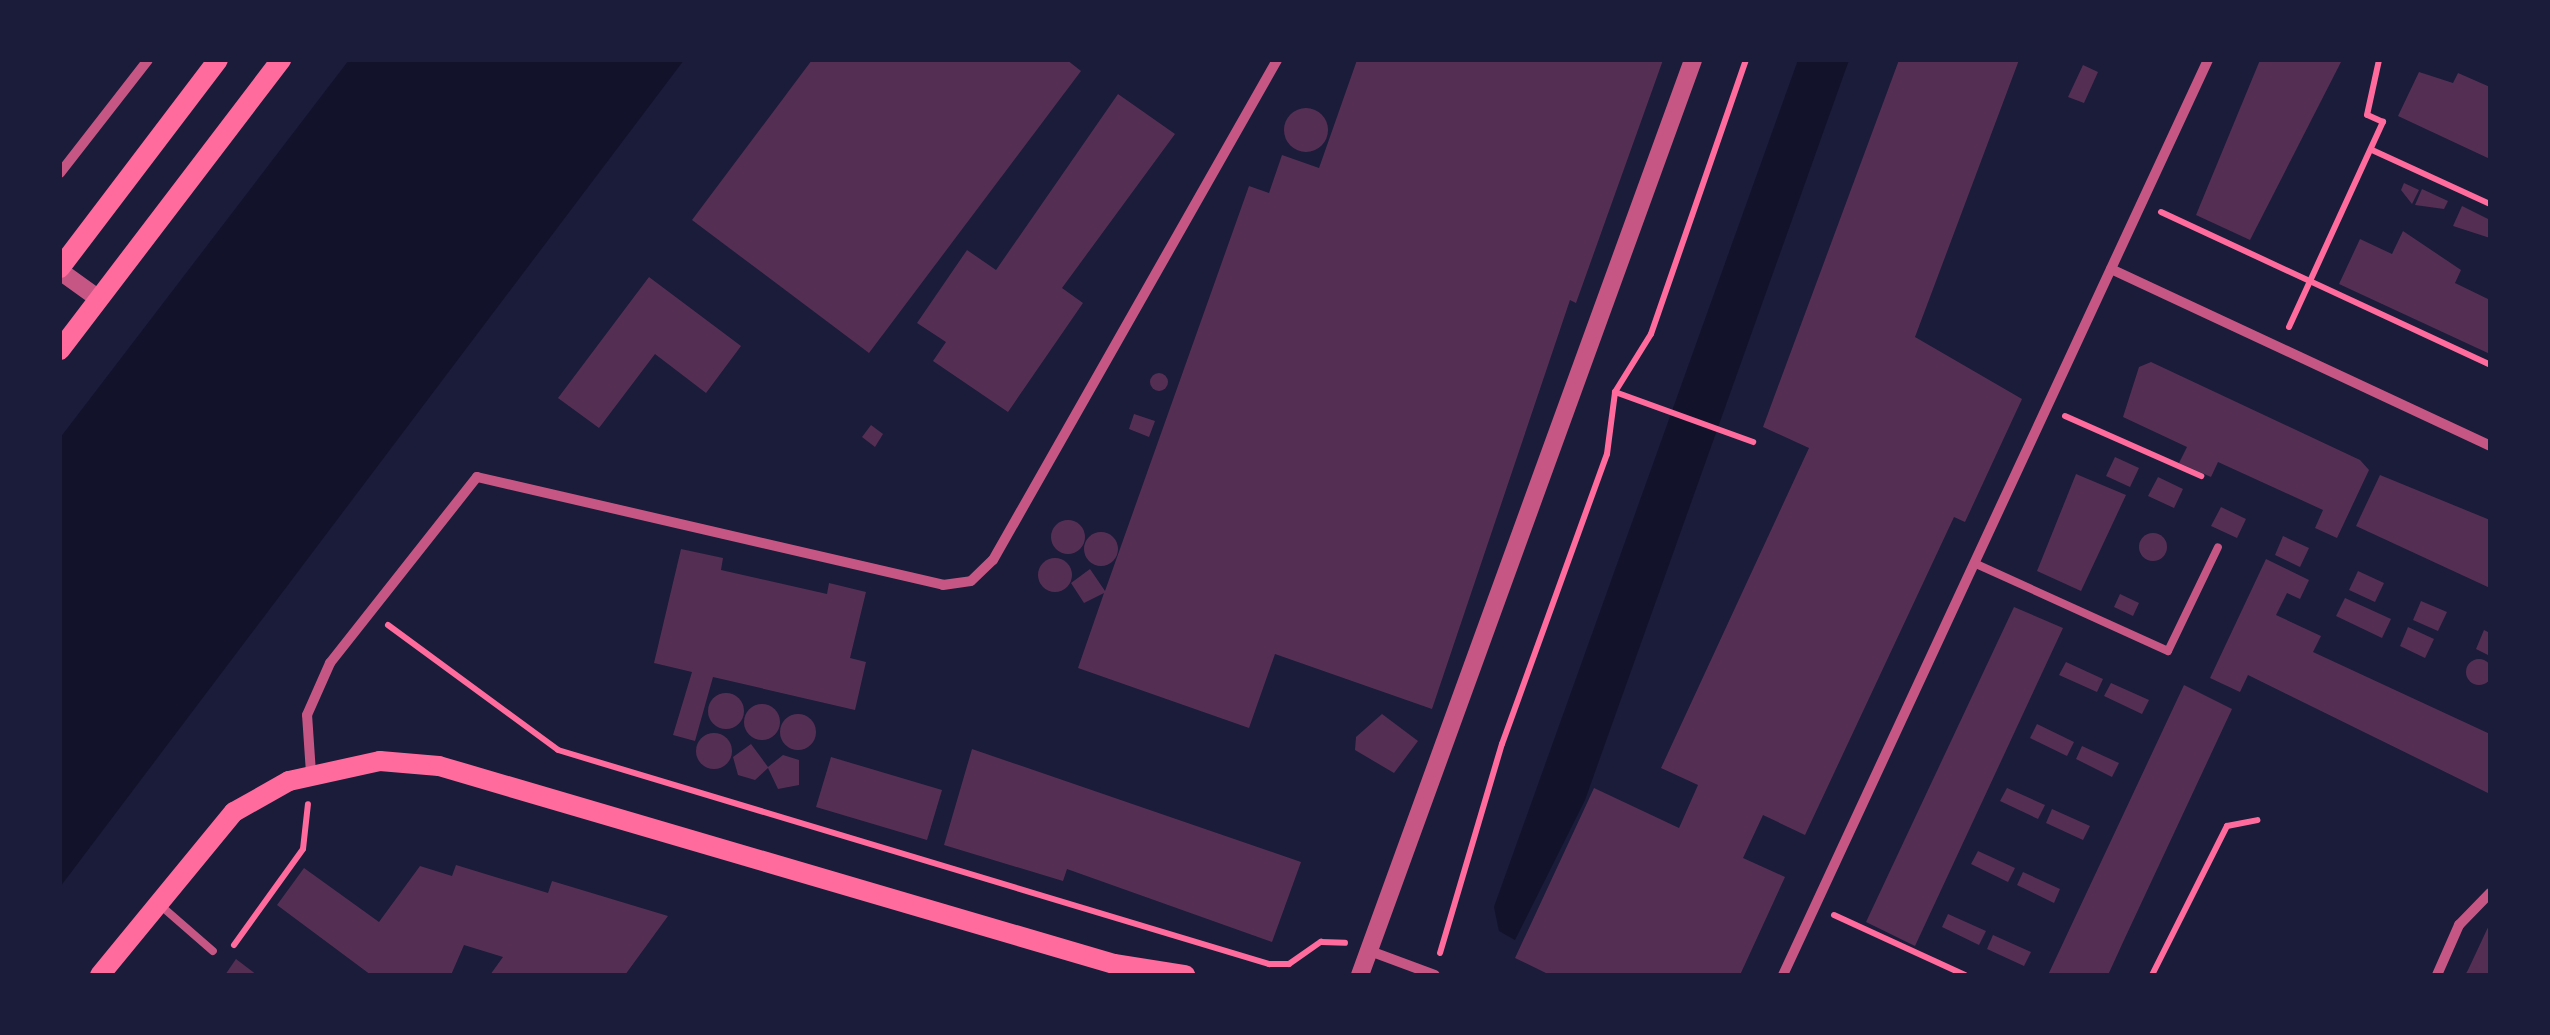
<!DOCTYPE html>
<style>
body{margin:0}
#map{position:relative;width:2550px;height:1035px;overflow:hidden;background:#1b1b3a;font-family:"IBM Plex Sans",sans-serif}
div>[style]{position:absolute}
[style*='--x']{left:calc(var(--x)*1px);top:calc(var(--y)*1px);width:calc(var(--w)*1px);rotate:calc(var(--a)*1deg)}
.water>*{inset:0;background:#12122b}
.building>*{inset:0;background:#542f53}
.round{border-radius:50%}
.path>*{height:6px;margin:-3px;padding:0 3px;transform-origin:3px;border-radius:3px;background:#ff6b9d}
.service>*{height:8px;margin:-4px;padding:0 4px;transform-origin:4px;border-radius:4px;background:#c65784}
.minor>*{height:10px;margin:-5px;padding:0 5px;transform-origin:5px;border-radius:5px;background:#c65784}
.tertiary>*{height:18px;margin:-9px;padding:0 9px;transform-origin:9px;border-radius:9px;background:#c65784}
.secondary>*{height:20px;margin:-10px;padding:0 10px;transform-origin:10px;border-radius:10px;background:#ff6b9d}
span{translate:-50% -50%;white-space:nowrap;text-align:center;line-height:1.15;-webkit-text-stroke:10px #1b1b3a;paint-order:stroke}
.frame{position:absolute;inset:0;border:62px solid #1b1b3a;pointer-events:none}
</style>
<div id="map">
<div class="water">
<div style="clip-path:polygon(349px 60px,684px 60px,60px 887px,60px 438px)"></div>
<div style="clip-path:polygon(1798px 60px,1849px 60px,1585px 800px,1515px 940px,1499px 931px,1494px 907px)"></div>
</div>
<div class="building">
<div style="clip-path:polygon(812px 60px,1067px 60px,1081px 71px,869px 353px,692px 220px)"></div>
<div style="clip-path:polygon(1357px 60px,1663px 60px,1576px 303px,1570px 300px,1432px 709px,1275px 654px,1249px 728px,1078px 668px,1104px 593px,1084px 603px,1071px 583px,1090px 569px,1105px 591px,1249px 186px,1269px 193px,1282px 155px,1319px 168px)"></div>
<div style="clip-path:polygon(1899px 60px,2019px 60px,1915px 337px,2022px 399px,1965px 522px,1954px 517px,1805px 835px,1763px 815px,1743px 858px,1785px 877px,1740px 975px,1550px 975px,1515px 958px,1594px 788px,1679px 828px,1698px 785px,1661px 768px,1809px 448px,1763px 427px)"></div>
<div style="clip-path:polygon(2260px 60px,2342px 60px,2250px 240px,2196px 215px)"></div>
<div style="clip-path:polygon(2083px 65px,2098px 72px,2084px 103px,2068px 97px)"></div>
<div style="clip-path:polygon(2419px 72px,2453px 83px,2458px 73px,2490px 87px,2490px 159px,2398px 116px)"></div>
<div style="clip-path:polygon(1118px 94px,1175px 134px,1062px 288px,1083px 303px,1008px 412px,933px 361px,946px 342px,917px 323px,967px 250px,996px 270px)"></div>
<div class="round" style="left:1284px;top:108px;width:44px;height:44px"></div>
<div style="clip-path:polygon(2404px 183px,2419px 190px,2412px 204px,2401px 190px)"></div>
<div style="clip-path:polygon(2422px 189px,2448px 201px,2444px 209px,2415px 205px)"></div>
<div style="clip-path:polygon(2462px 206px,2490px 220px,2490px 238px,2453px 226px)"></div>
<div style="clip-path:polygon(2403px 231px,2461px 270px,2455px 283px,2490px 300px,2490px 354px,2339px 284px,2360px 239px,2392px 254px)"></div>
<div style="clip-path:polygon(649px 277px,741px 346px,706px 393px,655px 354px,599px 428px,558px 398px)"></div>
<div style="clip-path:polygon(2151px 362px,2360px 460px,2369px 470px,2337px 538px,2315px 528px,2323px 510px,2218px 462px,2211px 477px,2179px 463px,2187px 447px,2123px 417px,2139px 367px)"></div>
<div class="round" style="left:1150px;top:373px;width:18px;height:18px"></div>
<div style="clip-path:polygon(1134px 414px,1155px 421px,1149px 437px,1129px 429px)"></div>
<div style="clip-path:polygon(871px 425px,883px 434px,875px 447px,862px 437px)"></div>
<div style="clip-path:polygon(2115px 457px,2139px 468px,2130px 487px,2106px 476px)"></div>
<div style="clip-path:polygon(2076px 474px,2126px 495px,2081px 591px,2037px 571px)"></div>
<div style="clip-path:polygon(2380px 475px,2490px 520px,2490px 588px,2356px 526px)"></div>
<div style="clip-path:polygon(2158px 477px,2183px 489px,2174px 508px,2148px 496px)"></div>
<div style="clip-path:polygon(2221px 507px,2246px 519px,2237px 538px,2211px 526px)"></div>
<div class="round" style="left:1051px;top:520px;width:34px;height:34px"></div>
<div class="round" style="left:1084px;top:532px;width:34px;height:34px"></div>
<div class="round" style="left:2139px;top:533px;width:28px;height:28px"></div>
<div style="clip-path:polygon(2283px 536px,2309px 548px,2300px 567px,2275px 555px)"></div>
<div style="clip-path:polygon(681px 549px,723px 558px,721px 570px,827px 594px,829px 583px,866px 592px,850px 658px,866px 662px,855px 710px,713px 677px,695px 741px,673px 735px,692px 672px,654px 663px)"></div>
<div class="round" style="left:1038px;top:558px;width:34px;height:34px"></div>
<div style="clip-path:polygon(2266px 559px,2309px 580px,2300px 599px,2287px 593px,2276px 615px,2321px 636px,2313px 652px,2490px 734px,2490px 794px,2248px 675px,2240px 692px,2210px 678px)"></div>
<div style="clip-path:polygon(2358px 571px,2384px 583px,2375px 602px,2349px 590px)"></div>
<div style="clip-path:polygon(2120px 594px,2139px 603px,2133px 616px,2114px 607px)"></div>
<div style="clip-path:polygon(2345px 598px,2391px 619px,2382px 638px,2336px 616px)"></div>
<div style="clip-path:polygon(2421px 601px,2447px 612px,2438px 631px,2413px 620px)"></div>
<div style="clip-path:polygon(2014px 607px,2063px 628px,1915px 946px,1866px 922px)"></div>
<div style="clip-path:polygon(2408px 627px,2434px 639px,2425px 658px,2400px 646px)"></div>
<div style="clip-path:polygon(2484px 630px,2490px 633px,2490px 656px,2476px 649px)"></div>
<div class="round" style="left:2466px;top:659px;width:26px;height:26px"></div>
<div style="clip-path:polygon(2066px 662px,2103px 679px,2097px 692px,2059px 675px)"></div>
<div style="clip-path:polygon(2111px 683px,2149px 700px,2142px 714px,2104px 696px)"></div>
<div style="clip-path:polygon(2184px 685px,2232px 709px,2124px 940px,2108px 975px,2048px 975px)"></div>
<div class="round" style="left:708px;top:693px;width:36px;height:36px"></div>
<div class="round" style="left:744px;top:704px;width:36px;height:36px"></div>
<div class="round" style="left:780px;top:714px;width:36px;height:36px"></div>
<div style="clip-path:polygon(1382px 714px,1418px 741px,1394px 773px,1355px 750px,1356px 737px)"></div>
<div style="clip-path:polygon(2037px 724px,2074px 742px,2067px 756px,2030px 738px)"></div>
<div class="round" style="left:696px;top:733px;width:36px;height:36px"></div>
<div style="clip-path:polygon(751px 744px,768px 767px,783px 755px,799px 760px,799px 785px,778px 789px,768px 768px,755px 780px,738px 775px,733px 757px)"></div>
<div style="clip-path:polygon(2082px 746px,2119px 763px,2112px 777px,2076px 759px)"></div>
<div style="clip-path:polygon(972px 749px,1301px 862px,1272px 942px,1067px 869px,1063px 881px,944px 845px)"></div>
<div style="clip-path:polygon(831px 757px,942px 790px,927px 840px,816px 807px)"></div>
<div style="clip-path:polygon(2007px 788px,2045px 805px,2038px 819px,2000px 801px)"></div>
<div style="clip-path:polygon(2052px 809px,2090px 826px,2083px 840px,2046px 823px)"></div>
<div style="clip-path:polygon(1978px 851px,2015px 868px,2008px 882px,1971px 864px)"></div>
<div style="clip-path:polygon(456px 865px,548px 893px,552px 881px,668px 916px,625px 975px,490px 975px,503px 957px,464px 945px,451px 975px,371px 975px,277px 905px,304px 868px,379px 922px,420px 866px,452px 876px)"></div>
<div style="clip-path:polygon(2023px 872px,2060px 889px,2054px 903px,2017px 885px)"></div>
<div style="clip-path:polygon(1948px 914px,1986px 931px,1979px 945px,1942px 927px)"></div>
<div style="clip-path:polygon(2490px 923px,2490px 975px,2465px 975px,2468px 970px)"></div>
<div style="clip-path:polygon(1993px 935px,2031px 952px,2024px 966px,1987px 949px)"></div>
<div style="clip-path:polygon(236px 959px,257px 975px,225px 975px)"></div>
</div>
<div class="path">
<div style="--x:2372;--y:150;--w:130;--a:24.6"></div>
<div style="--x:2161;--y:212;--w:363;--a:24.9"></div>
<div style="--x:2289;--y:327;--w:226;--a:-65.4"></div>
<div style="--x:2383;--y:122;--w:17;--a:-156"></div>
<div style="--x:2367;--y:115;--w:56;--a:-77.7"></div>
<div style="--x:1615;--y:392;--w:147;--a:19.9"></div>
<div style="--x:2065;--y:416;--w:149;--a:23.8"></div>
<div style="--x:388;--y:625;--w:211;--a:36.3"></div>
<div style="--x:558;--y:750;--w:743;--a:16.75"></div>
<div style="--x:1269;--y:964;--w:20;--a:0"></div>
<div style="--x:1289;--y:964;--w:39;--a:-35"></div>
<div style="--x:1321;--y:942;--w:24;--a:2"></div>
<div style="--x:1834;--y:915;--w:144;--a:24.6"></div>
<div style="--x:234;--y:945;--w:118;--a:-54.3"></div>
<div style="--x:303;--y:849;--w:45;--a:-83.7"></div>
<div style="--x:1440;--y:953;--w:218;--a:-73.5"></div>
<div style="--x:1502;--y:744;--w:308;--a:-70.1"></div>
<div style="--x:1607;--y:454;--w:63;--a:-82.6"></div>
<div style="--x:1615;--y:392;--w:68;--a:-58.2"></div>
<div style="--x:1651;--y:334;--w:290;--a:-70.9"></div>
<div style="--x:2152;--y:975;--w:167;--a:-63.3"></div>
<div style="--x:2227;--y:826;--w:31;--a:-11"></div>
</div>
<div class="service">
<div style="--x:1974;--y:563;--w:213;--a:24.4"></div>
<div style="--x:2168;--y:651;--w:115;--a:-64.3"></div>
<div style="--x:160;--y:905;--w:70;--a:41"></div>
</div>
<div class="minor">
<div style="--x:60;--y:173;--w:143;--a:-52.1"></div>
<div style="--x:2111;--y:269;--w:418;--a:25"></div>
<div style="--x:311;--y:773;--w:58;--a:-93.9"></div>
<div style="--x:307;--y:715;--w:57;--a:-66.1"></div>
<div style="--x:330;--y:663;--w:237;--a:-51.7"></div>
<div style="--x:477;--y:477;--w:478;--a:13"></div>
<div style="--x:943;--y:585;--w:28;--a:-8"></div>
<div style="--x:971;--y:581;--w:30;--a:-44"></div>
<div style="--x:993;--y:560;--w:575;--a:-60.4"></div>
<div style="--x:1370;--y:951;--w:69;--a:20.3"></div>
<div style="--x:1783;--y:975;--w:1009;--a:-65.09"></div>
<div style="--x:2437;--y:975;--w:55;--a:-66.3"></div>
<div style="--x:2459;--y:925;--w:45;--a:-45.9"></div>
</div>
<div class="tertiary">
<div style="--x:60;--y:271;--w:48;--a:35.7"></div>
<div style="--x:1360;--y:975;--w:974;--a:-70"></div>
</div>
<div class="secondary">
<div style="--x:60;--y:268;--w:261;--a:-52.8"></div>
<div style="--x:60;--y:350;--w:365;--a:-52.7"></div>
<div style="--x:100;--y:975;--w:211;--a:-50.6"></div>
<div style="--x:234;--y:812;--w:63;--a:-29.4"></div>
<div style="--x:289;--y:781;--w:93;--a:-12.4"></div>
<div style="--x:380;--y:761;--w:59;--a:4.8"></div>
<div style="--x:439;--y:766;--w:703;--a:16.35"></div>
<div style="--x:1114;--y:964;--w:72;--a:8.8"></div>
</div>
<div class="frame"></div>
</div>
